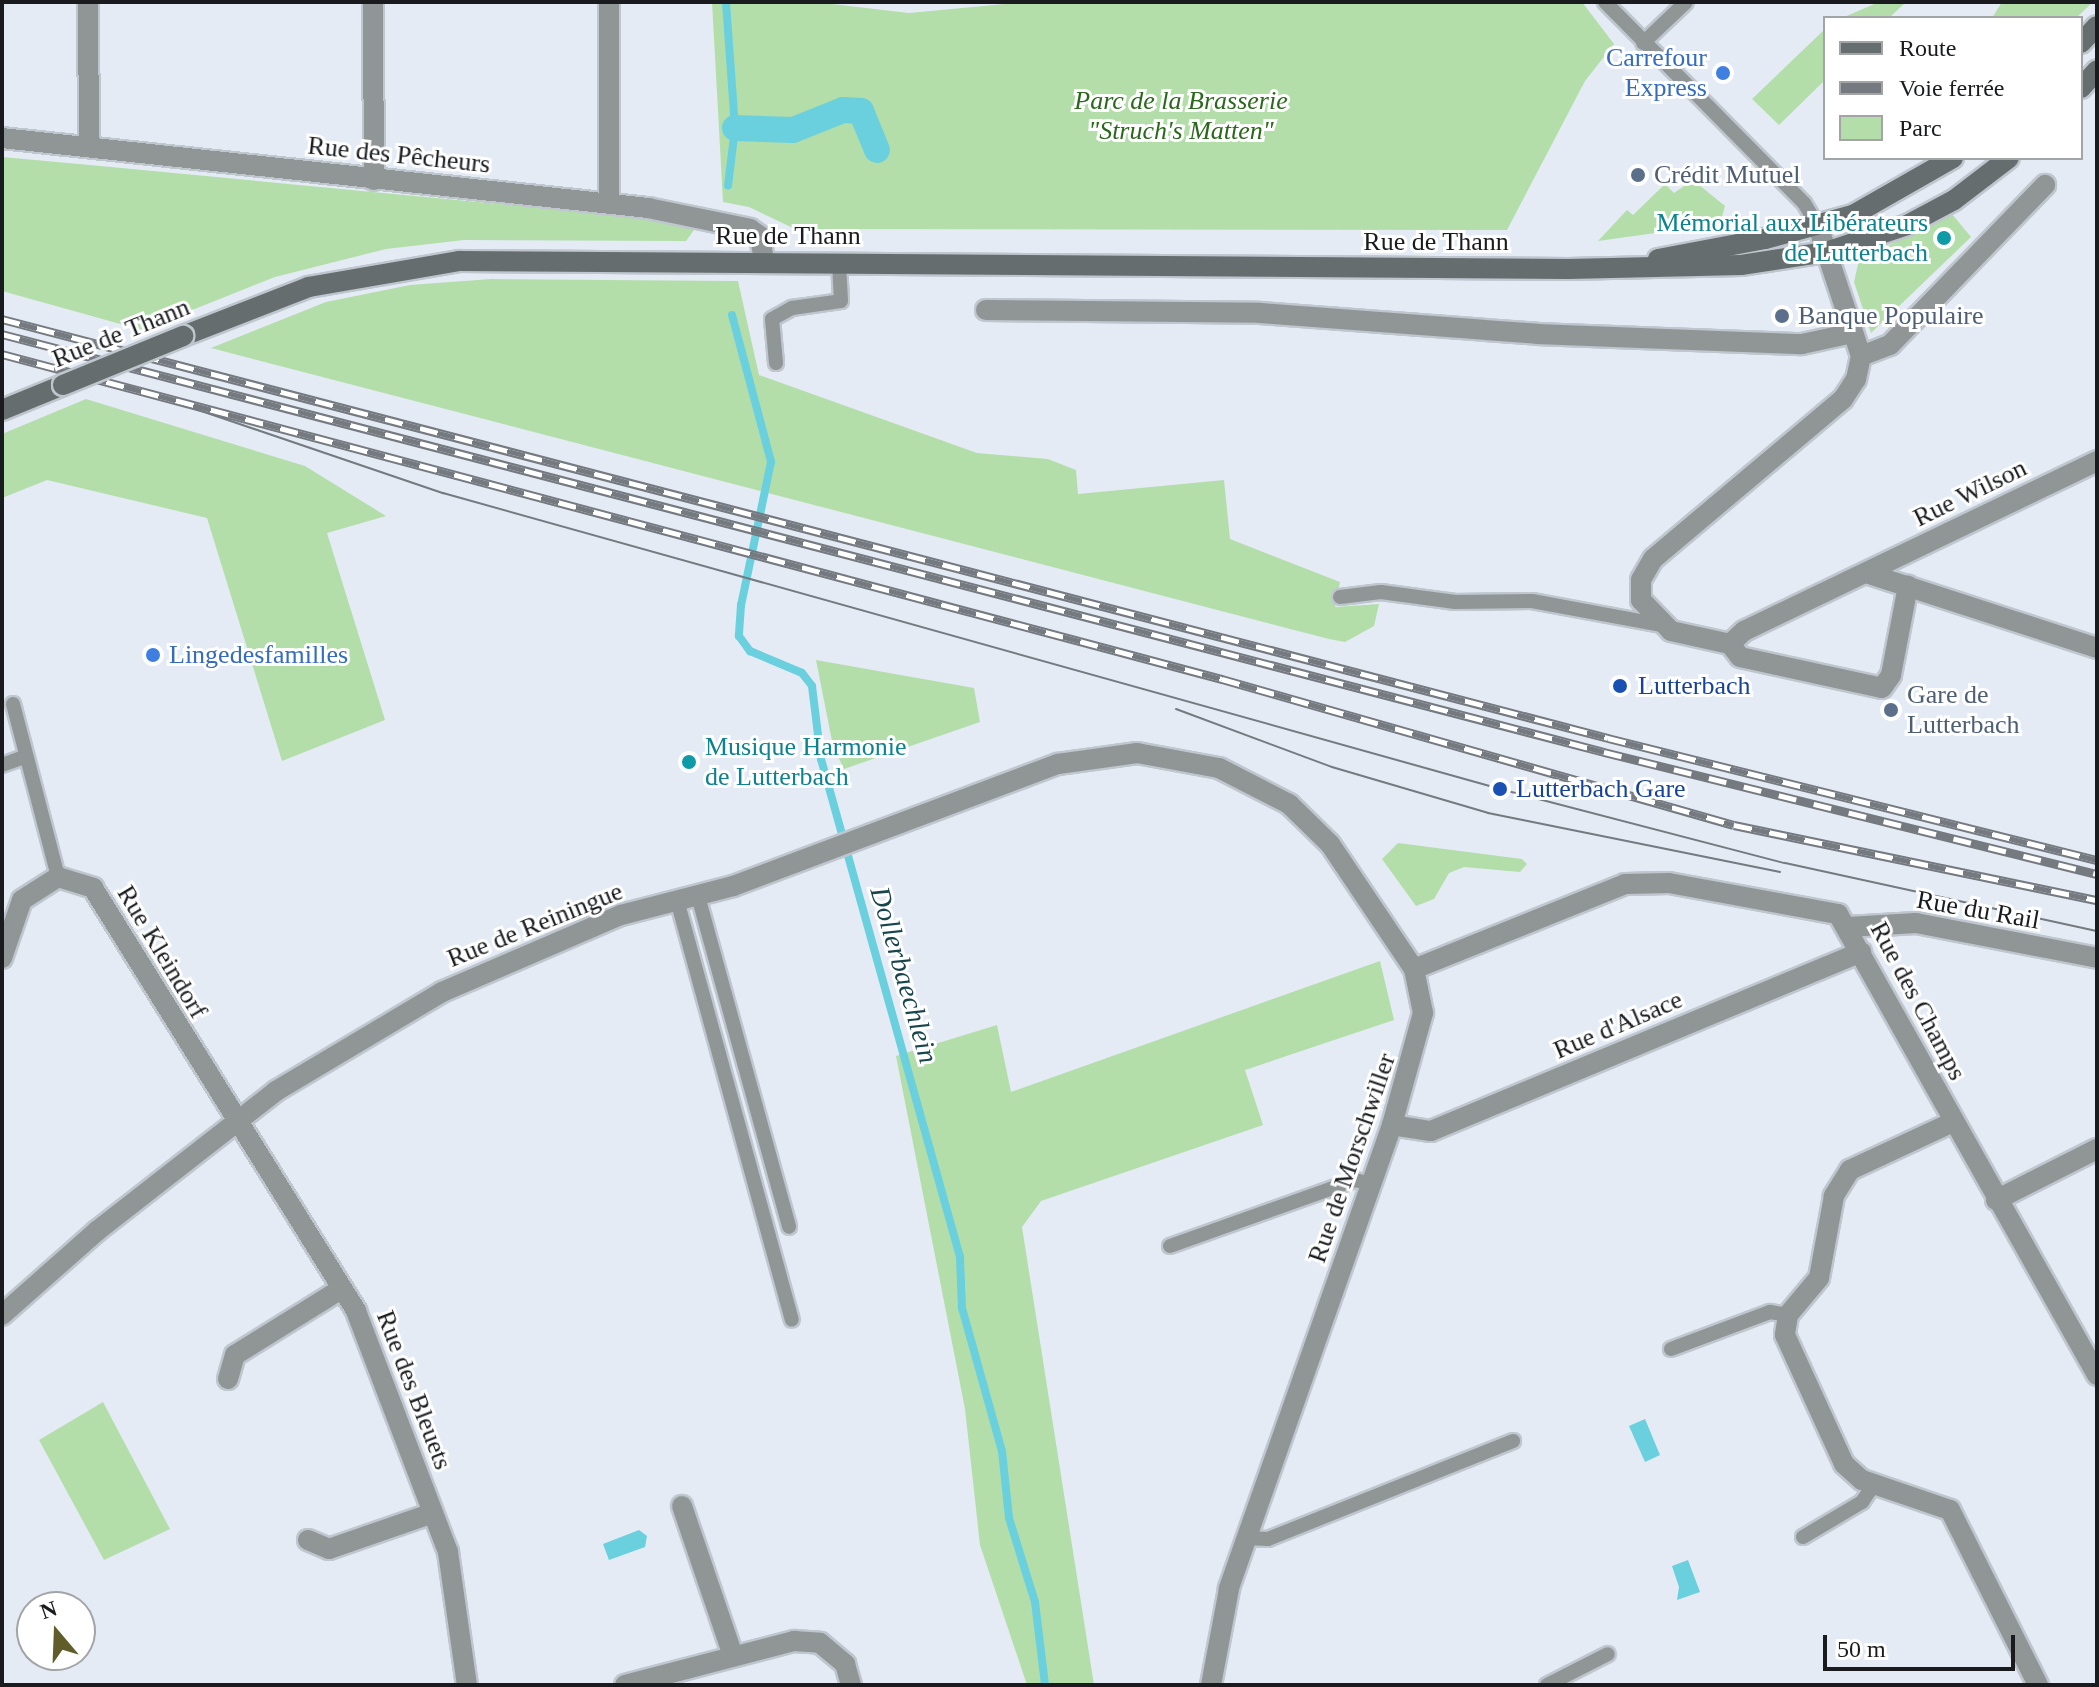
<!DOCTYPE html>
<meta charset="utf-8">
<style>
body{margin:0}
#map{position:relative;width:2099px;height:1687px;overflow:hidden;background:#e4ebf5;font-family:"Times New Roman",serif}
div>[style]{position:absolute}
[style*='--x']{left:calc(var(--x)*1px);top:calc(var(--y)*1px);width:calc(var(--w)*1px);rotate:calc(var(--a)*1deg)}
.green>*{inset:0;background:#b3deaa}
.water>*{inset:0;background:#6ad0de}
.stream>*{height:8px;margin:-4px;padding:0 4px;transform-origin:4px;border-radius:4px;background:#6ad0de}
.canal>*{height:26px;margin:-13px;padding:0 13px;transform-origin:13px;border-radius:13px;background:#6ad0de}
.roads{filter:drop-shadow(2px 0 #bfc6ce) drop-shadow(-2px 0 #bfc6ce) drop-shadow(0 2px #bfc6ce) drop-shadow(0 -2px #bfc6ce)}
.service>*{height:14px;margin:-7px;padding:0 7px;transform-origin:7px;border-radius:7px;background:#909596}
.minor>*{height:20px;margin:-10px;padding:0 10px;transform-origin:10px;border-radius:10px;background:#909596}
.secondary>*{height:20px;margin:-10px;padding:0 10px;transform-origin:10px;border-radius:10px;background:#656d6e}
.tram>*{height:2px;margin:-1px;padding:0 1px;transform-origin:1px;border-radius:1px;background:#757980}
.rail>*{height:9px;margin-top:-4.5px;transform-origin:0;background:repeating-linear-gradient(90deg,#fff 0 18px,#757980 0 36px);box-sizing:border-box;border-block:2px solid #757980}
.bridges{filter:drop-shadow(2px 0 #bfc6ce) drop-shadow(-2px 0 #bfc6ce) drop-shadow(0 2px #bfc6ce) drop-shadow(0 -2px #bfc6ce)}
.secondary-bridge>*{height:20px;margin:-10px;padding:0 10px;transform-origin:10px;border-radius:10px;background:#656d6e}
.dots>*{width:22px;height:22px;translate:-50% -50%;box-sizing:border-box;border:4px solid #fff;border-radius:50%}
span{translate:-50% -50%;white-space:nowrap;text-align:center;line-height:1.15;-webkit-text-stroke:6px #fff;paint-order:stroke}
.shop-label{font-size:26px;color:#366cbe}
.right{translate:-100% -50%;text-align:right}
.left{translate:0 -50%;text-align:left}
.park-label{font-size:26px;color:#2a681b;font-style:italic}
.street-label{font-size:26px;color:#191b1f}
.service-label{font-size:26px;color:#4e5e75}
.culture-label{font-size:26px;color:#0d838f}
.transit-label{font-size:26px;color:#164399}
.water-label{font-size:28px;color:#17454c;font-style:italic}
.frame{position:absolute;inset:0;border:4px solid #191b1f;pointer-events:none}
.legend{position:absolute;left:1823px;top:16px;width:260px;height:144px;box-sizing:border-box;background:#fff;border:2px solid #a3a4a5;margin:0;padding:10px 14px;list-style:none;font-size:24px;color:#191b1f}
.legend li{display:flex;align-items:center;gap:16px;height:40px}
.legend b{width:40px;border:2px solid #a3a4a5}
.north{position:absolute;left:16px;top:1591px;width:80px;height:80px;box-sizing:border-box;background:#fff;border:2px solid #a3a4a5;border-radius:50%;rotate:341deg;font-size:22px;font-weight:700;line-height:32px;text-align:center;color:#191b1f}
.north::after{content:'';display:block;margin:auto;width:28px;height:36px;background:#605d2a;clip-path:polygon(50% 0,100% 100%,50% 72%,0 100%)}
.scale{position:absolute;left:1823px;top:1635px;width:192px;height:36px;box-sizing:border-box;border:4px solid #191b1f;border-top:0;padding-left:10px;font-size:24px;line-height:28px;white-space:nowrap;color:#191b1f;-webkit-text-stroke:6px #fff;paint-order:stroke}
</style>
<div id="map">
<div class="green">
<div style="clip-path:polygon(712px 2px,815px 2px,909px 13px,1025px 2px,1582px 2px,1614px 44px,1585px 81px,1507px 230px,795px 229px,749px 207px,723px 202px)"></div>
<div style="clip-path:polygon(1879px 2px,1906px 2px,1889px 18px,1842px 18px)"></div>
<div style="clip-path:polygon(2002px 2px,2093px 2px,2076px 18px,1992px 18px)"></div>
<div style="clip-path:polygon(1825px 29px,1825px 80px,1779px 125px,1752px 99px)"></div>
<div style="clip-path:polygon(2px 157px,79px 164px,699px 223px,686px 241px,464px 240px,386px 249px,275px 277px,142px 330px,2px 291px)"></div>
<div style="clip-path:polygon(1693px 180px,1725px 206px,1720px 224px,1598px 241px,1627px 210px,1633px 215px,1665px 184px,1674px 193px)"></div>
<div style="clip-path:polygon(1952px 214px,1971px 237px,1871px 333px,1854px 282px,1859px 260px)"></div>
<div style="clip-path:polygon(491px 279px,738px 281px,759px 375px,977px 453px,1048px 459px,1076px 470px,1078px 494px,1224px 480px,1230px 539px,1340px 582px,1335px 607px,1379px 604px,1374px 626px,1345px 642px,1329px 639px,211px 348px,326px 302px,410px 285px)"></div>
<div style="clip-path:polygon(86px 399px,305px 466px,386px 516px,327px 533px,385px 720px,282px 761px,207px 518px,47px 480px,2px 498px,2px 434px)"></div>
<div style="clip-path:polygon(816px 660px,974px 688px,980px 722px,844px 769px,833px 746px)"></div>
<div style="clip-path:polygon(1398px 843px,1522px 859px,1527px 864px,1520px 872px,1464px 867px,1449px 873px,1434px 899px,1416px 906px,1382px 859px)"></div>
<div style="clip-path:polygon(1380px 961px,1394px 1020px,1245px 1070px,1263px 1125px,1041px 1201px,1022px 1227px,1094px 1685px,1027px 1685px,980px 1545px,965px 1409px,896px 1056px,997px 1025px,1011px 1092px)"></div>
<div style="clip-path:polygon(103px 1402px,170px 1529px,104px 1560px,39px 1440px)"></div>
</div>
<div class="water">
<div style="clip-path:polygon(1645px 1419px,1660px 1455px,1645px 1462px,1629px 1426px)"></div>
<div style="clip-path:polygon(639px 1530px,647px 1536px,645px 1547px,609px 1560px,603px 1544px)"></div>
<div style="clip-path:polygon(1688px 1560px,1700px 1592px,1677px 1600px,1679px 1587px,1672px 1566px)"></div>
</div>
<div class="stream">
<div style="--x:726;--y:2;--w:126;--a:85.9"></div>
<div style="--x:735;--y:128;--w:58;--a:96.9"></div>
<div style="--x:732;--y:315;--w:152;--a:75.1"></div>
<div style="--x:771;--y:462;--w:146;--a:101.8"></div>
<div style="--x:741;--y:605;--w:31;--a:94"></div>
<div style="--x:739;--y:636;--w:19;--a:54"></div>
<div style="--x:750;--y:651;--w:56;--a:22.9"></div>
<div style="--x:802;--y:673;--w:16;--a:52"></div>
<div style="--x:812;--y:686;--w:74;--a:83"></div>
<div style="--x:821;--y:759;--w:517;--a:74.4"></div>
<div style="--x:960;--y:1257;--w:51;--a:87.8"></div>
<div style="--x:962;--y:1308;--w:148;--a:74.4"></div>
<div style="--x:1002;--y:1451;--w:67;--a:84"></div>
<div style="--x:1009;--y:1518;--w:88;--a:72.8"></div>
<div style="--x:1035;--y:1602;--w:84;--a:83.1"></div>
</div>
<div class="canal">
<div style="--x:735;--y:128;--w:58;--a:2"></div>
<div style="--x:793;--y:130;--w:54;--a:-21.8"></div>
<div style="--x:843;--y:110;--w:18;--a:3"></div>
<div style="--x:861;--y:111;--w:42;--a:67.7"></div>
</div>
<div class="roads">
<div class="service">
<div style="--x:1605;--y:2;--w:283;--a:45.3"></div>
<div style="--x:1804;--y:203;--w:27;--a:59"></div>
<div style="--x:1643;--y:43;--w:59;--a:-43.6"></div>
<div style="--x:776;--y:363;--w:44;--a:-95.2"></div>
<div style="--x:772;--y:319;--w:23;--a:-29"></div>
<div style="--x:792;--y:308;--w:49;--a:-8.1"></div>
<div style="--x:841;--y:301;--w:38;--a:-93"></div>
<div style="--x:1340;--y:597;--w:41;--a:-7"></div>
<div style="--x:1381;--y:592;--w:75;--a:7.7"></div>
<div style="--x:1455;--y:602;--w:77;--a:-0.7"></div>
<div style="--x:1532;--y:601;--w:131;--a:10.5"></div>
<div style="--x:13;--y:704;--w:179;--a:75.4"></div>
<div style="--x:2;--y:765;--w:23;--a:-20"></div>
<div style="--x:698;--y:896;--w:343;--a:74.6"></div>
<div style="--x:677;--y:900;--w:435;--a:74.7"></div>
<div style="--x:1170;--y:1246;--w:196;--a:-19.6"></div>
<div style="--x:1355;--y:1180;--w:17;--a:13"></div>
<div style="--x:1671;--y:1349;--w:106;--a:-20.5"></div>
<div style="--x:1770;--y:1312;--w:18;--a:9"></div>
<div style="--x:1803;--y:1537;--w:69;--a:-30.7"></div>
<div style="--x:1862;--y:1502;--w:22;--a:-56"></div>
<div style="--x:1247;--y:1538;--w:21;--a:3"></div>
<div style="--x:1268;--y:1539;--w:264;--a:-21.8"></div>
<div style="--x:1547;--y:1685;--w:68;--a:-26.9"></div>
</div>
<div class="minor">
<div style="--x:88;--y:2;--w:144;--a:89.6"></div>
<div style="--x:373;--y:2;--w:178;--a:89.7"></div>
<div style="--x:609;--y:2;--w:200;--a:90"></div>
<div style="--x:2;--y:138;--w:650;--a:6.18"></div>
<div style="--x:648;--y:208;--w:104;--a:11.6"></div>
<div style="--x:750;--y:229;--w:12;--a:35"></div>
<div style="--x:760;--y:236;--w:26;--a:81"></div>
<div style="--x:1818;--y:226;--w:137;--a:71.7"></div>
<div style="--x:1861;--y:356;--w:24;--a:102"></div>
<div style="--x:1856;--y:379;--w:24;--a:123"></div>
<div style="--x:1843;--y:399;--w:248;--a:139.9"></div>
<div style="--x:1653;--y:559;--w:24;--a:120"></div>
<div style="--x:1641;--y:580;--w:20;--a:90"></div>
<div style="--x:1641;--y:600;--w:43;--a:45.9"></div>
<div style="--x:1671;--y:631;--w:60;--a:12.4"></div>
<div style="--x:1730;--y:644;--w:16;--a:52"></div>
<div style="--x:1740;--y:657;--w:145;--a:12.3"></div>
<div style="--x:1882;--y:688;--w:16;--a:-55"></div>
<div style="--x:1891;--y:675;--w:91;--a:-79.2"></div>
<div style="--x:986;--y:310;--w:274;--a:0.6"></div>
<div style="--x:1260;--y:313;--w:278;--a:4.3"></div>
<div style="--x:1537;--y:334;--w:265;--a:2.2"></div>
<div style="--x:1802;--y:344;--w:52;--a:-12.2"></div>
<div style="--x:1861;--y:356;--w:31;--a:-21"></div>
<div style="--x:1890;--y:345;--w:223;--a:-45.9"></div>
<div style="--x:1866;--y:573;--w:243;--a:18"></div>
<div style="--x:1730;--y:644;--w:19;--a:-43"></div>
<div style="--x:1744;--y:631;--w:392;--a:-25.7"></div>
<div style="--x:1848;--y:927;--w:68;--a:-3.4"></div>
<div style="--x:1916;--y:923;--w:184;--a:10.9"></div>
<div style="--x:2;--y:958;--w:61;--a:-71"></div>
<div style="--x:22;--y:900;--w:43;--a:-32.6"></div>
<div style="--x:58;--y:877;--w:37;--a:17"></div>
<div style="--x:93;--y:888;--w:498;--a:58.1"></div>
<div style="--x:356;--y:1311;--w:258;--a:69.1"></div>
<div style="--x:448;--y:1552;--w:134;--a:81.9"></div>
<div style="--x:1414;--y:969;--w:227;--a:-21.9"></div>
<div style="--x:1625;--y:884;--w:44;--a:-1.3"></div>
<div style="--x:1669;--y:883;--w:172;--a:10.4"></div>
<div style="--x:1838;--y:914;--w:529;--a:60.67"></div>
<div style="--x:1953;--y:1122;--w:114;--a:155"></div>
<div style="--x:1850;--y:1170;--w:31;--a:122"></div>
<div style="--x:1834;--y:1196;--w:83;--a:100.4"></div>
<div style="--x:1819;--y:1278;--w:48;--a:130"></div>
<div style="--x:1788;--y:1315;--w:20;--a:99"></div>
<div style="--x:1785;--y:1335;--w:142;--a:65.4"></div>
<div style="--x:1844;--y:1464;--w:24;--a:42"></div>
<div style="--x:1862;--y:1480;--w:93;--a:18.8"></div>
<div style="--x:1950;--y:1510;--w:196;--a:63.3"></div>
<div style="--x:1392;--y:1125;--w:39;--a:9"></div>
<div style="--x:1431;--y:1131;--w:466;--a:-22.6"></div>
<div style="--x:1996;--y:1200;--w:113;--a:-26.8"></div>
<div style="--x:2;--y:1315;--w:127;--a:-41.5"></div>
<div style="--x:97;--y:1231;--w:227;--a:-38"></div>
<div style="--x:276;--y:1091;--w:193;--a:-30.8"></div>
<div style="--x:442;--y:992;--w:195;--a:-23.3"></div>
<div style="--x:621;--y:915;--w:116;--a:-14.5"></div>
<div style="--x:733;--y:886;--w:347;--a:-20.6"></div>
<div style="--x:1058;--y:764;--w:80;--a:-7.9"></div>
<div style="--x:1137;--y:753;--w:83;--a:10.4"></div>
<div style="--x:1219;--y:768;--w:79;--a:27.2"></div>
<div style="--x:1289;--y:804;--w:57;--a:44.3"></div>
<div style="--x:1330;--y:844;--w:151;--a:56.1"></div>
<div style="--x:1414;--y:969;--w:45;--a:78.4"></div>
<div style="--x:1423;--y:1013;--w:116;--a:105.5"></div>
<div style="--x:1392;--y:1125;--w:492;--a:109.4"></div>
<div style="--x:1229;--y:1589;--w:98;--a:100.6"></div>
<div style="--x:228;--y:1379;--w:25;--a:-74"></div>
<div style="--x:235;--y:1355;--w:125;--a:-31.9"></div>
<div style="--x:682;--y:1506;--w:158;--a:71.2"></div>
<div style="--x:308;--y:1540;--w:23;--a:23"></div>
<div style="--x:329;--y:1549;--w:110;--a:-19.1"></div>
<div style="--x:625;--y:1685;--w:175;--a:-14.6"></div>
<div style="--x:794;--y:1641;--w:26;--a:4"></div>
<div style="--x:820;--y:1643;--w:33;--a:40"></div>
<div style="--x:845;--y:1664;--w:22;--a:74"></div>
</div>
<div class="secondary">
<div style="--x:2081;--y:43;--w:23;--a:-47"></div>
<div style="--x:2081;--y:88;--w:24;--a:-48"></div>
<div style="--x:1658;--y:259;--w:109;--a:-10.6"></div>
<div style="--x:1765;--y:239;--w:91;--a:-15.3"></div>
<div style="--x:1853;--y:215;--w:115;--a:-29.7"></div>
<div style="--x:183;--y:336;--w:135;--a:-21.3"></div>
<div style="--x:309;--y:287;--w:152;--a:-9.8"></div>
<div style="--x:459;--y:261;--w:1110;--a:0.41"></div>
<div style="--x:1569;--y:269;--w:172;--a:-1.3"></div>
<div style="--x:1741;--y:265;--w:86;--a:-8.7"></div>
<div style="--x:1826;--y:252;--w:85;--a:-18.4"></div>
<div style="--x:1907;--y:225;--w:53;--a:-28"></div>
<div style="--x:1954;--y:200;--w:69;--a:-37.4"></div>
<div style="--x:2;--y:410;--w:66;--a:-22.3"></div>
</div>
</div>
<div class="tram">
<div style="--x:128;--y:386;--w:333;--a:18.8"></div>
<div style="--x:443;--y:493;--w:1098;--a:15.64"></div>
<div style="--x:1500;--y:789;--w:294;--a:14.6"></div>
<div style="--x:1785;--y:863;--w:319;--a:12.3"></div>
<div style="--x:1176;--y:709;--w:166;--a:20.4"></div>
<div style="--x:1332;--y:767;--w:163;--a:16.4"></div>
<div style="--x:1488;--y:813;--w:298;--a:11.4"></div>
</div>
<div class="rail">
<div style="--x:2;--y:319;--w:1660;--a:14.62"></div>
<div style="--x:1608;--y:738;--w:504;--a:14.01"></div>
<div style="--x:2;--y:334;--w:1656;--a:14.62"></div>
<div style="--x:1604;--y:752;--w:508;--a:13.9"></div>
<div style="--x:2;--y:354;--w:1263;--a:14.92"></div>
<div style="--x:1222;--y:679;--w:532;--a:15.92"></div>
<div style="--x:1734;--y:825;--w:371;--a:11.7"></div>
</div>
<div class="bridges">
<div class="secondary-bridge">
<div style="--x:63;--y:385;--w:130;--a:-22.2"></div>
</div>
</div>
<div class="dots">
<div style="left:1723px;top:73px;background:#3f7fe0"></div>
<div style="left:1638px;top:175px;background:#5c6f8a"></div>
<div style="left:1944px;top:238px;background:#0f9aa8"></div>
<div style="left:1782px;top:316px;background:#5c6f8a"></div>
<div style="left:153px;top:655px;background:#3f7fe0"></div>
<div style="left:1620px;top:686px;background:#1a4fb4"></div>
<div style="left:1891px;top:710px;background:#5c6f8a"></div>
<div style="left:689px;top:762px;background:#0f9aa8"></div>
<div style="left:1500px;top:789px;background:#1a4fb4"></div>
</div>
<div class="shop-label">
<span class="right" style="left:1707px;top:73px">Carrefour<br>Express</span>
<span class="left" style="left:169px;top:655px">Lingedesfamilles</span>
</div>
<div class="park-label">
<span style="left:1181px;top:116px">Parc de la Brasserie<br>"Struch's Matten"</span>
</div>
<div class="street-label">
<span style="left:399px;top:155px;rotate:6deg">Rue des Pêcheurs</span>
<span style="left:788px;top:236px">Rue de Thann</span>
<span style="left:1436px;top:242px">Rue de Thann</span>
<span style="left:121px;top:333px;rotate:-22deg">Rue de Thann</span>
<span style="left:1970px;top:493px;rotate:-26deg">Rue Wilson</span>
<span style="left:1978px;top:910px;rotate:10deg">Rue du Rail</span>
<span style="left:535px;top:925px;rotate:-22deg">Rue de Reiningue</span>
<span style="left:162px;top:952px;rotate:59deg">Rue Kleindorf</span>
<span style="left:1918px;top:1001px;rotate:62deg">Rue des Champs</span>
<span style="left:1618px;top:1025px;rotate:-23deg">Rue d'Alsace</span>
<span style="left:1352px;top:1158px;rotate:-71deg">Rue de Morschwiller</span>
<span style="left:414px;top:1390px;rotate:69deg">Rue des Bleuets</span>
</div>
<div class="service-label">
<span class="left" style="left:1654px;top:175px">Crédit Mutuel</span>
<span class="left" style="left:1798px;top:316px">Banque Populaire</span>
<span class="left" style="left:1907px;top:710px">Gare de<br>Lutterbach</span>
</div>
<div class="culture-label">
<span class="right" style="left:1928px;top:238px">Mémorial aux Libérateurs<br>de Lutterbach</span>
<span class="left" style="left:705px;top:762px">Musique Harmonie<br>de Lutterbach</span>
</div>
<div class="transit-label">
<span class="left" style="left:1638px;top:686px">Lutterbach</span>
<span class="left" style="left:1516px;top:789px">Lutterbach Gare</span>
</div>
<div class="water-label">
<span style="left:904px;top:975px;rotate:74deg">Dollerbaechlein</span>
</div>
<div class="frame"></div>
<ul class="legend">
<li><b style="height:10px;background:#656d6e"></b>Route</li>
<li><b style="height:10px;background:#757980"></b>Voie ferrée</li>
<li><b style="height:22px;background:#b3deaa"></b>Parc</li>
</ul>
<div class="north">N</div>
<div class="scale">50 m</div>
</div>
